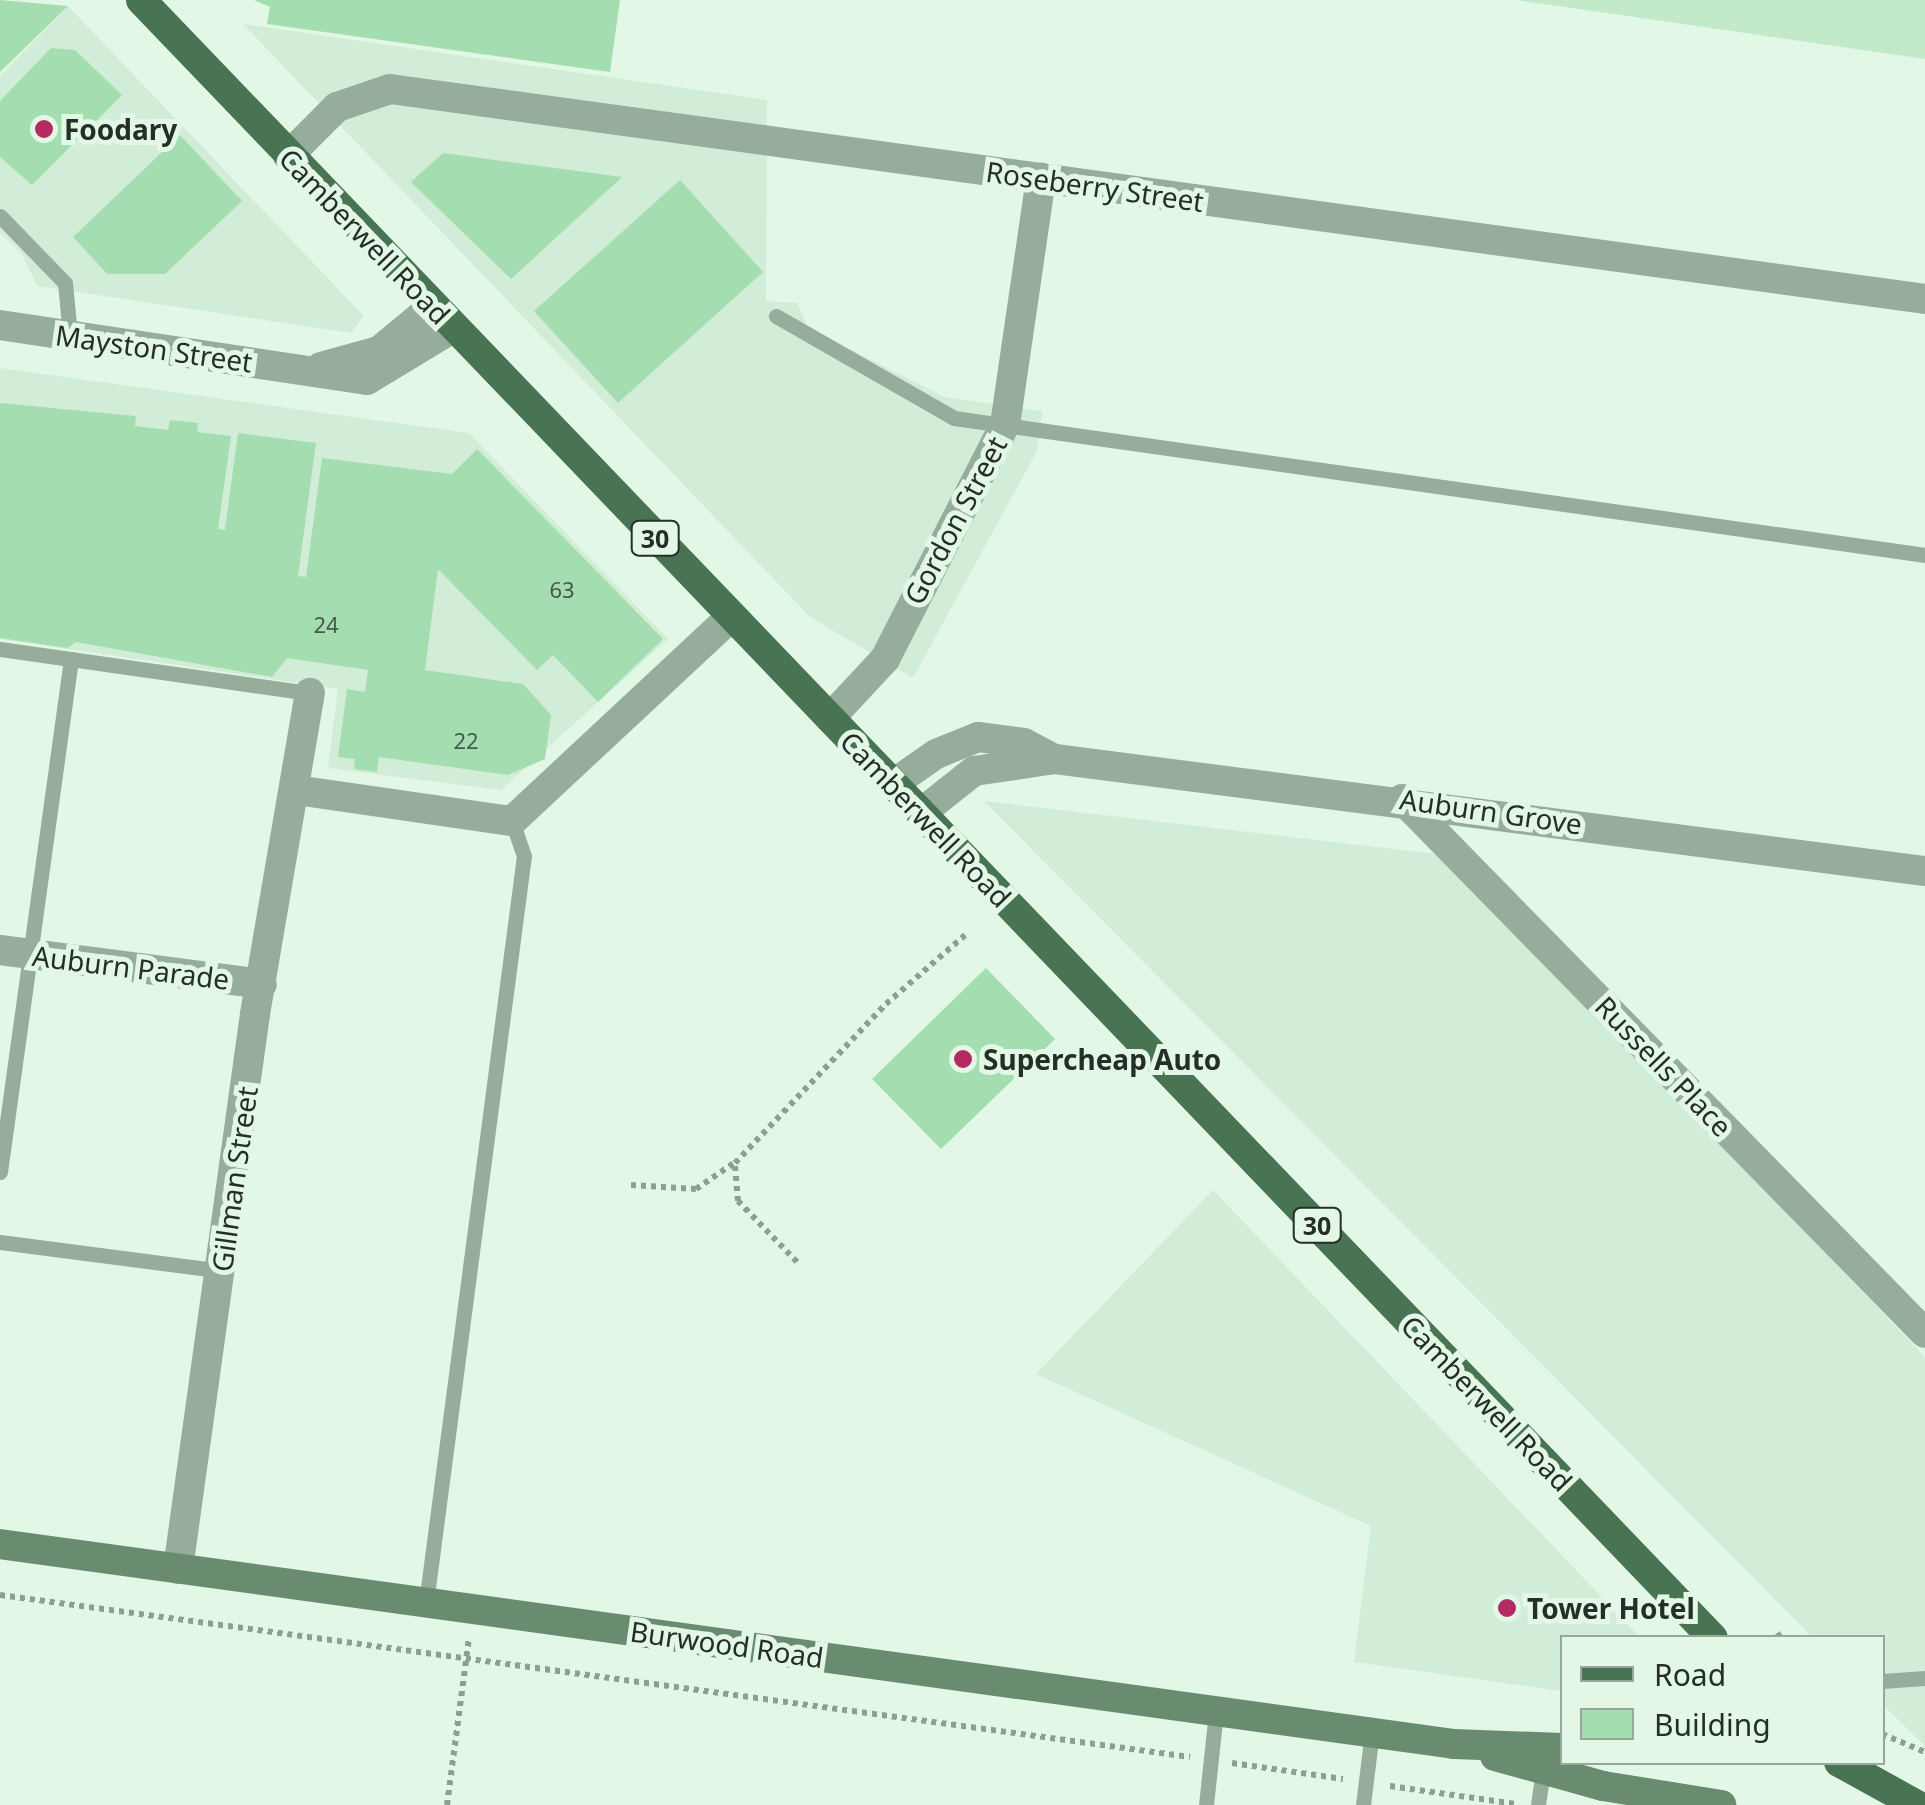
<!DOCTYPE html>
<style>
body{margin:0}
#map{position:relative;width:1925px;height:1805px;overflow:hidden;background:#e3f7e6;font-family:"Noto Sans",sans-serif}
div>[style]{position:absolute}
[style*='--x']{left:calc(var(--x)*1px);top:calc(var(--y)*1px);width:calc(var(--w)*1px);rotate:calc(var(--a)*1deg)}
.built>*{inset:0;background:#d2edd7}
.green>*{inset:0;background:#c3e9cb}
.building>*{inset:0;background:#a4ddb0}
.path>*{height:6px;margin-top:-3px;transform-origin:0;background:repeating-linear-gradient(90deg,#8f9e92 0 5px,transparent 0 10px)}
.lane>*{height:15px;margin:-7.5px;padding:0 7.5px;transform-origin:7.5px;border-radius:7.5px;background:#95ad9a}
.street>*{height:30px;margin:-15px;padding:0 15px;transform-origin:15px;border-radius:15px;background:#95ad9a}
.secondary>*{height:30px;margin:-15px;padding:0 15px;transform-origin:15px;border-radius:15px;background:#698c70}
.primary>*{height:30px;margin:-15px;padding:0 15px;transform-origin:15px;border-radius:15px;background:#487453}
.dots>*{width:28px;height:28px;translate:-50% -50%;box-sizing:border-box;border:5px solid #e3f7e6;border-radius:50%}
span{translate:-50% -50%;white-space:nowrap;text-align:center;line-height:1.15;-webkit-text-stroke:10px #e3f7e6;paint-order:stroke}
.number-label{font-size:22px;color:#465a4a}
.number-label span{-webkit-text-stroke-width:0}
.shield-label span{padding:2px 8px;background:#e3f7e6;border:2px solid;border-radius:8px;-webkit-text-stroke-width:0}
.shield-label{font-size:25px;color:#262e28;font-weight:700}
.poi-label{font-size:28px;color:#262e28;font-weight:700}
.left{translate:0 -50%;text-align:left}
.street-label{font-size:28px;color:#262e28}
.legend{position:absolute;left:1560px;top:1635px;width:325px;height:130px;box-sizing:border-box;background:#e3f7e6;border:2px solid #97a79a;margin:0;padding:12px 18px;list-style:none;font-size:30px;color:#262e28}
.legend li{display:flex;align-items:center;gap:20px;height:50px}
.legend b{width:50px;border:2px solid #97a79a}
</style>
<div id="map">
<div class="built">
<div style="clip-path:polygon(68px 6px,364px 316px,351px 333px,37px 286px,22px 254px,0 233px,0 76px)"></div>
<div style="clip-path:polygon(243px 24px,767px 100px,766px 301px,797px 303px,808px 328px,944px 397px,1042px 411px,1037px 451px,913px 678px,810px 617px)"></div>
<div style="clip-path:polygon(0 368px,469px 433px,668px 639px,501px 790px,328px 768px,338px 689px,0 639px)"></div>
<div style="clip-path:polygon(984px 801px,1445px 855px,1925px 1357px,1925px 1746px,1883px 1705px,1882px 1638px,1812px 1637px)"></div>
<div style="clip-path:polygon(1213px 1190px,1640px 1637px,1562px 1638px,1562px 1691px,1354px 1662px,1371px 1526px,1036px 1374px)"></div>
</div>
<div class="green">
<div style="clip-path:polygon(1516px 0,1925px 0,1925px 59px)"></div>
</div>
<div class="building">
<div style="clip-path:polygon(0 0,68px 6px,0 72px)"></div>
<div style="clip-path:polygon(254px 0,620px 0,610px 72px,267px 24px,270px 7px)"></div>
<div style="clip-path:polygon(51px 48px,75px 50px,122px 95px,32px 185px,0 157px,0 101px)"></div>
<div style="clip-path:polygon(180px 135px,242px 201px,165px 274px,107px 274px,73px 237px)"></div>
<div style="clip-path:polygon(443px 153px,622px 177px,511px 279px,411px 182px)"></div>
<div style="clip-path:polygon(680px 180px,763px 272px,618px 403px,534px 311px)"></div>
<div style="clip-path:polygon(0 403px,136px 416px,135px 426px,168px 430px,170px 420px,198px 423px,197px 432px,231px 436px,218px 529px,225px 530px,238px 433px,316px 443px,298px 576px,306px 577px,322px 458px,452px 474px,477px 449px,663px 639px,598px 702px,553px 655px,537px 670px,438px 569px,425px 670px,523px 684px,551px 715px,545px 759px,508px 775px,379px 757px,377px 772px,354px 769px,355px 759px,338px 757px,347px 689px,365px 692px,368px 670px,287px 658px,272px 677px,76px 642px,67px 648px,0 638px)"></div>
<div style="clip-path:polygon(986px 968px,1055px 1039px,941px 1149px,872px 1079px)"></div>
</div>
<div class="path">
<div style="--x:631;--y:1185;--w:65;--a:3.5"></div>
<div style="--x:696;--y:1189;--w:46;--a:-34.4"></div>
<div style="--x:797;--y:1262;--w:85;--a:-134"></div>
<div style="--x:738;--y:1201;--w:38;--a:-95"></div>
<div style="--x:735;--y:1163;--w:219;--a:-46.5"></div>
<div style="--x:886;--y:1004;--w:105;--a:-41.1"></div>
<div style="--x:0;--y:1595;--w:1201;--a:7.75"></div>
<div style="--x:1777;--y:1633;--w:6;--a:51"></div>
<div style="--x:1882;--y:1734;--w:47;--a:22.7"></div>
<div style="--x:1232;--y:1763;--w:112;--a:8.2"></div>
<div style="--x:1390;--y:1786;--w:127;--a:8.1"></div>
<div style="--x:447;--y:1805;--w:168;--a:-82.5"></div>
</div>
<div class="lane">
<div style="--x:0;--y:216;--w:93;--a:45.9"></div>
<div style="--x:65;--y:283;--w:52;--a:84.5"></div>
<div style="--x:776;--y:316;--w:205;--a:29.8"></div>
<div style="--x:954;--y:418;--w:981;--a:8.03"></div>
<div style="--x:0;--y:649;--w:313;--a:8.1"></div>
<div style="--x:0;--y:1172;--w:518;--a:-82.12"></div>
<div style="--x:0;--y:1242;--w:224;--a:7.4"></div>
<div style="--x:426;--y:1603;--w:753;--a:-82.53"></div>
<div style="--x:524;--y:856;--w:37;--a:-109"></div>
<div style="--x:1882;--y:1681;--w:43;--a:-4"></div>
<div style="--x:1206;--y:1805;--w:95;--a:-83.9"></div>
<div style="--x:1363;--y:1805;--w:74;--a:-83"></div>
<div style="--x:1538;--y:1805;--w:34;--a:-82"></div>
</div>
<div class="street">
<div style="--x:288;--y:156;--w:69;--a:-45"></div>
<div style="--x:337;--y:107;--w:56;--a:-18.8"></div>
<div style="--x:390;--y:89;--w:1549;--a:7.79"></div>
<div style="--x:0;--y:325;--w:371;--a:8.5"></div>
<div style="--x:367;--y:380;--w:100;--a:-31.2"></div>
<div style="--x:321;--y:367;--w:60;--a:-15.4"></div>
<div style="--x:379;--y:351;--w:69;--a:-39.7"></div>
<div style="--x:830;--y:718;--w:81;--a:-47"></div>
<div style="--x:885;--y:659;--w:263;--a:-62.9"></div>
<div style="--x:1005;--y:425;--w:250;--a:-81.7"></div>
<div style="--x:893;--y:784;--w:52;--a:-34.9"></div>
<div style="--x:936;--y:754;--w:45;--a:-22"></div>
<div style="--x:978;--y:737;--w:46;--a:7.4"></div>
<div style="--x:1024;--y:743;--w:32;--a:28"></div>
<div style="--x:296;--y:790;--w:218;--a:8.2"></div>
<div style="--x:512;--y:821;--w:298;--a:-43"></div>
<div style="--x:1402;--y:799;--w:747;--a:45.6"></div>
<div style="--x:921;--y:813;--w:68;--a:-38.4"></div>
<div style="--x:974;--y:771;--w:82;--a:-8.4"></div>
<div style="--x:1055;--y:759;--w:877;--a:7.34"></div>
<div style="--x:0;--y:950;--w:264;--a:7.4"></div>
<div style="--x:178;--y:1569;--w:560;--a:-82.1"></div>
<div style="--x:255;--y:1014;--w:326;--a:-80.3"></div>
</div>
<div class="secondary">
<div style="--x:0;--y:1544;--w:1468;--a:7.83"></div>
<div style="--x:1454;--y:1744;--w:108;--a:2.1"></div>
<div style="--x:1495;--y:1756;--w:112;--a:15.5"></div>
<div style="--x:1603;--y:1786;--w:120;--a:9.1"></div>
</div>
<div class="primary">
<div style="--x:141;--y:0;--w:2270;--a:46.18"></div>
<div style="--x:1839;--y:1762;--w:89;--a:28.9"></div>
</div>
<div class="dots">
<div style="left:44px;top:129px;background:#b62a64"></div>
<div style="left:963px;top:1059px;background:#b62a64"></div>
<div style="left:1507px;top:1608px;background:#b62a64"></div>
</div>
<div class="number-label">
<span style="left:562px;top:590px">63</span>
<span style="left:326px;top:625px">24</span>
<span style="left:466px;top:741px">22</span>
</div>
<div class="shield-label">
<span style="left:655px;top:538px">30</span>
<span style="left:1317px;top:1225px">30</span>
</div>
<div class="poi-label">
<span class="left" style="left:64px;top:129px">Foodary</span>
<span class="left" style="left:983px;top:1059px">Supercheap Auto</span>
<span class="left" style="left:1527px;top:1608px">Tower Hotel</span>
</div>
<div class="street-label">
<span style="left:1095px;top:186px;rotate:8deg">Roseberry Street</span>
<span style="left:365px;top:236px;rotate:46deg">Camberwell Road</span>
<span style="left:154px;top:348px;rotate:8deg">Mayston Street</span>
<span style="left:955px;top:520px;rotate:-62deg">Gordon Street</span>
<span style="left:1491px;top:811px;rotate:8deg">Auburn Grove</span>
<span style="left:926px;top:819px;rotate:46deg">Camberwell Road</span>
<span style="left:131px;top:967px;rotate:7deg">Auburn Parade</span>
<span style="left:1664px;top:1066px;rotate:46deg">Russells Place</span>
<span style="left:234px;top:1179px;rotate:-82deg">Gillman Street</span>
<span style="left:1487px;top:1403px;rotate:46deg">Camberwell Road</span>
<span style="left:727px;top:1644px;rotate:8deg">Burwood Road</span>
</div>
<ul class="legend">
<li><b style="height:12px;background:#487453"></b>Road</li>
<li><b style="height:28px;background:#a4ddb0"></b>Building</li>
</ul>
</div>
